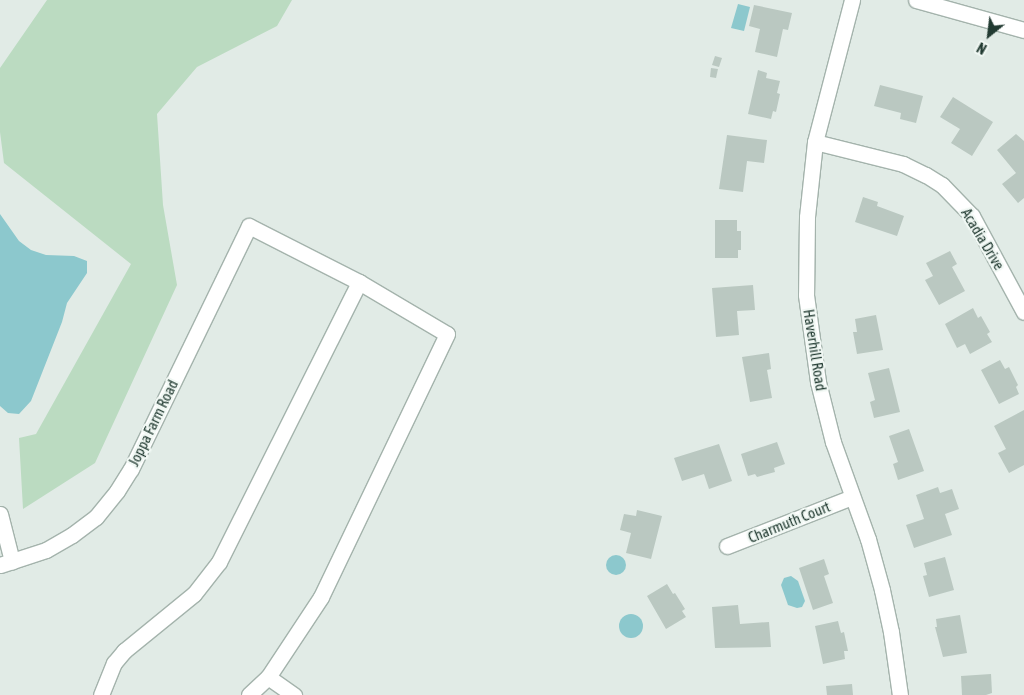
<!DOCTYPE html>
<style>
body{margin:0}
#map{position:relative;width:1024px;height:695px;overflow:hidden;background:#e1ebe6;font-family:"Asap Condensed",sans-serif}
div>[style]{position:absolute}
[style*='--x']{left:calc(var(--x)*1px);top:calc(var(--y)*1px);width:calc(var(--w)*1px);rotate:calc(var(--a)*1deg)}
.green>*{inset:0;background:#bbdbc1}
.water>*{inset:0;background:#8cc8cd}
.round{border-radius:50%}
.building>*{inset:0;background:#bac8c1}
.roads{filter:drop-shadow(1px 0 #a4b3ac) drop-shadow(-1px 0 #a4b3ac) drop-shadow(0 1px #a4b3ac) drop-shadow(0 -1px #a4b3ac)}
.minor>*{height:15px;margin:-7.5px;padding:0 7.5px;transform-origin:7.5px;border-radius:7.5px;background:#fff}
span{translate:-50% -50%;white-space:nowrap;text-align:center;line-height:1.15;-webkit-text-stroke:4.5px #f1f8f4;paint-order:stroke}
.street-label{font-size:15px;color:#223b32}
.north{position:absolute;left:964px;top:10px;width:50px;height:50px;-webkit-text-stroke:4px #f1f8f4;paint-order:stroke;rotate:209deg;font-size:14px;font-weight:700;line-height:20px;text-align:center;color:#223b32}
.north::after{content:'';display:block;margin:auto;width:18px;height:22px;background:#223b32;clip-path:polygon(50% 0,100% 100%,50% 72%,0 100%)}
</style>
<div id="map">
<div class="green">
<div style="clip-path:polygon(47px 0,292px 0,277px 26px,197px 67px,157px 114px,163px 205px,177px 285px,95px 463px,23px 509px,19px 438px,36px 434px,131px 264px,4px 163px,0 132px,0 68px)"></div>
</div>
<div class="water">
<div style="clip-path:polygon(738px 4px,750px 7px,744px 31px,731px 28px)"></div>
<div style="clip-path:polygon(0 214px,19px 241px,31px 250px,46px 255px,74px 256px,87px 261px,87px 273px,67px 303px,62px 322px,31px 401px,19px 414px,8px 413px,0 406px)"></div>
<div class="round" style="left:606px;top:555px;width:20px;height:20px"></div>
<div style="clip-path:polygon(791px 576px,798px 581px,805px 601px,802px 607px,797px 608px,788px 605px,781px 585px,784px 578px)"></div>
<div class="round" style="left:619px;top:614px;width:24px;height:24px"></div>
</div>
<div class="building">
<div style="clip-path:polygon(754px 5px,792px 13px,788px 30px,783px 29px,777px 57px,755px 52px,760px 29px,749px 26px)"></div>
<div style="clip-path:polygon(715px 56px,722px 58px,719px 67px,712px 65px)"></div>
<div style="clip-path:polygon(711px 68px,718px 69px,716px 78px,710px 77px)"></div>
<div style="clip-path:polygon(758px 70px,767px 73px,766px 78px,780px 81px,777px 93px,780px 94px,776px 112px,773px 111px,771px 119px,748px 114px)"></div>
<div style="clip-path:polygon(880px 85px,923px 96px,916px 123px,900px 119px,901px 113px,874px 106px)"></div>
<div style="clip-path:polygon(953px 97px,993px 122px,972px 156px,951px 143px,960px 129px,940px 117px)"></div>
<div style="clip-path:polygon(1016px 134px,1024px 141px,1024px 198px,1018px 203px,1002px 184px,1016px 173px,997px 150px)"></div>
<div style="clip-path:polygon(727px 135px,767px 140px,764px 163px,747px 161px,743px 192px,719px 189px)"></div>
<div style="clip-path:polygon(863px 197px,878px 202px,877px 206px,904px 216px,897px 236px,855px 222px)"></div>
<div style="clip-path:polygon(715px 220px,737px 220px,737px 231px,741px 231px,741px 250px,738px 250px,738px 258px,715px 258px)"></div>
<div style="clip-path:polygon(950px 251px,957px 264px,952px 267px,965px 291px,939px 305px,925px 280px,933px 276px,926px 263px)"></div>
<div style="clip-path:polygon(753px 285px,755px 310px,737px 311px,739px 335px,716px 337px,712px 288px)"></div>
<div style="clip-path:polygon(973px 308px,978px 318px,981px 316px,990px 332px,987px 334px,992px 342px,970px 354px,965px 344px,957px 348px,945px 324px)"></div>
<div style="clip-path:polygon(876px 315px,883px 350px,857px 354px,853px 332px,857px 332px,855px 319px)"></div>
<div style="clip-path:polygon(769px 353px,771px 369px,767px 370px,772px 398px,750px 402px,742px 357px)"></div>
<div style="clip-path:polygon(1000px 360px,1005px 369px,1009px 367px,1018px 385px,1016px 387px,1019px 394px,999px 404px,981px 370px)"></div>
<div style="clip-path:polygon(889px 368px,900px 412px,874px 418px,870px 402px,875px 400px,868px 373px)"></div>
<div style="clip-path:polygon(1024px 410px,1024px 465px,1009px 473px,998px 453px,1006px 449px,994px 426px)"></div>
<div style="clip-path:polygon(909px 429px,924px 471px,898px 480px,893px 464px,898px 462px,889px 436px)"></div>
<div style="clip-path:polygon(777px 442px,785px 464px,774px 468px,775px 472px,757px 477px,755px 474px,748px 476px,741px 454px)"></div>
<div style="clip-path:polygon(719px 444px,732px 481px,709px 489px,704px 474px,682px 481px,674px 458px)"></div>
<div style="clip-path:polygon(938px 487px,940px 493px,952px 489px,959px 509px,945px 514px,952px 535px,914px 548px,906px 525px,924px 519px,916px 495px)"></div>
<div style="clip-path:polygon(637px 510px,662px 516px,651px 559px,626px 553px,631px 533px,620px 530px,624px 514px,636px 516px)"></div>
<div style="clip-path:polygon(945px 557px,954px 590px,929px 597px,923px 576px,927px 575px,924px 563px)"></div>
<div style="clip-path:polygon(824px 559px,829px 574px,824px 576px,833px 603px,813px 610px,799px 568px)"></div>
<div style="clip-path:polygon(667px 584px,673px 594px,675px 593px,685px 609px,682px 611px,686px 617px,666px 629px,647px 596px)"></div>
<div style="clip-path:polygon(738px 605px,740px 624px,769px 622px,771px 647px,715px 648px,712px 607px)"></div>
<div style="clip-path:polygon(960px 615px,967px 653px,943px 657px,935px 627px,937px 627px,936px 619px)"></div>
<div style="clip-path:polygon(838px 621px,841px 633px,844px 632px,848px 651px,844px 651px,845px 659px,823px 664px,815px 626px)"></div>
<div style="clip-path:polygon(991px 674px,992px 693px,986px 695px,962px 695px,961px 676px)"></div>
<div style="clip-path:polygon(852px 684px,853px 695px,827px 695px,826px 686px)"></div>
</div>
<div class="roads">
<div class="minor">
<div style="--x:852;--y:0;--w:147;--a:104.6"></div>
<div style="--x:815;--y:142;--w:75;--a:96.1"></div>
<div style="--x:807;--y:217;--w:78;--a:90.7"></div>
<div style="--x:806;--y:295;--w:88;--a:82.1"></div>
<div style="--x:818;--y:382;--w:62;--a:76"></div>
<div style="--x:833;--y:442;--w:103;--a:70.2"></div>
<div style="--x:868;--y:539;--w:53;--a:74.6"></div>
<div style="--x:882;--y:590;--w:43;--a:77.9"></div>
<div style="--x:891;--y:632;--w:64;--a:81.9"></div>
<div style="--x:916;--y:0;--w:112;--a:15.5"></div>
<div style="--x:815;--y:142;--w:91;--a:14"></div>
<div style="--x:903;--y:164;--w:25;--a:26"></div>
<div style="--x:926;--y:175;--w:19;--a:32"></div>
<div style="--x:942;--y:185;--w:43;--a:45.9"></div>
<div style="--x:972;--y:216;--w:109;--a:61.6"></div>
<div style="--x:0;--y:514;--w:49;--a:75.7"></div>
<div style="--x:727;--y:546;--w:134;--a:-21.4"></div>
<div style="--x:0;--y:565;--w:48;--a:-18.1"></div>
<div style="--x:46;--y:550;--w:30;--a:-30"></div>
<div style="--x:72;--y:535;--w:30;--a:-37"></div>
<div style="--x:96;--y:517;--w:33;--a:-51"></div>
<div style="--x:117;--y:491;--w:26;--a:-58"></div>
<div style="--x:131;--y:469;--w:270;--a:-64.1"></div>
<div style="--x:249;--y:226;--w:123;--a:27"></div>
<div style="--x:359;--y:282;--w:102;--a:30.6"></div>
<div style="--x:447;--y:334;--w:292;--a:115.6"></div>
<div style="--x:321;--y:597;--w:96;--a:123.5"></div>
<div style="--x:268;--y:677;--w:26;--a:137"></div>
<div style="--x:268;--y:677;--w:32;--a:35"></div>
<div style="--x:101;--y:695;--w:35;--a:-68"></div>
<div style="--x:114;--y:663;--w:16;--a:-50"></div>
<div style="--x:124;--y:651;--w:90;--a:-39.2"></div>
<div style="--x:194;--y:594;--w:41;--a:-52"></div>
<div style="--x:219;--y:562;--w:313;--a:-63.4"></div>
</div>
</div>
<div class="street-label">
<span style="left:983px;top:239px;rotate:59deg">Acadia Drive</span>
<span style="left:815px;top:350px;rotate:81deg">Haverhill Road</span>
<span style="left:153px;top:423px;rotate:-64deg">Joppa Farm Road</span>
<span style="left:789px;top:522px;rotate:-22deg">Charmuth Court</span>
</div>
<div class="north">N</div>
</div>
